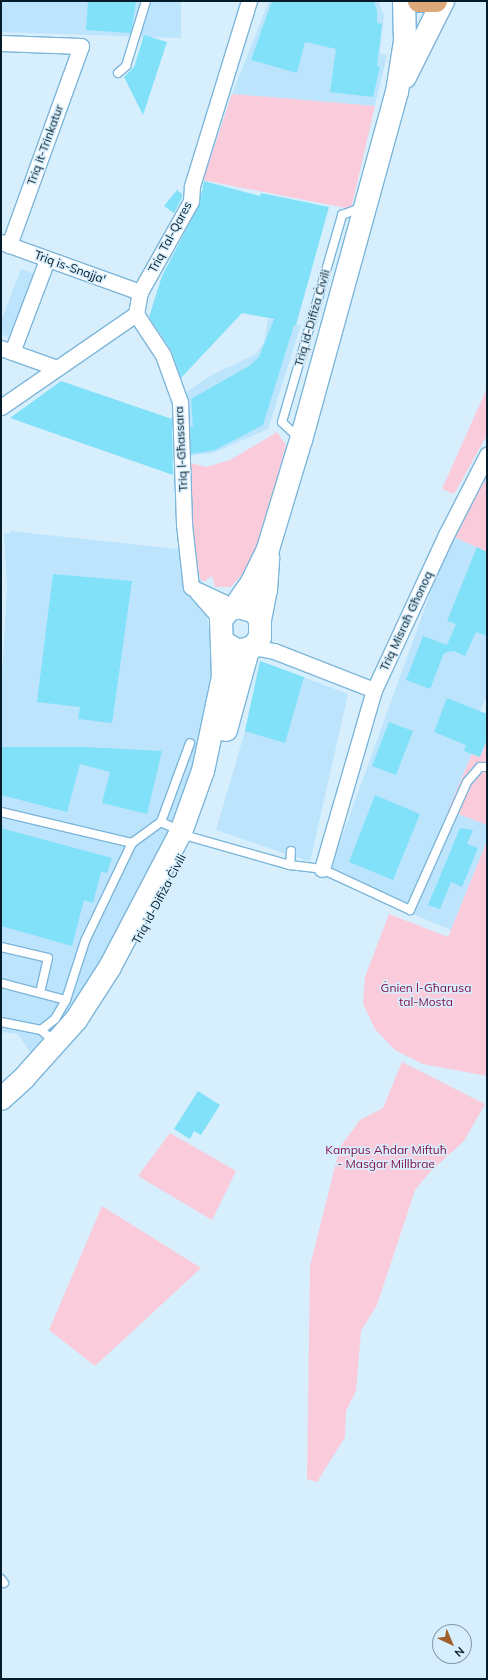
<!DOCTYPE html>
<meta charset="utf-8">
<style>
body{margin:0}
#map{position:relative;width:488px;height:1680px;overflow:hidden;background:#d7eefd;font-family:Mulish,sans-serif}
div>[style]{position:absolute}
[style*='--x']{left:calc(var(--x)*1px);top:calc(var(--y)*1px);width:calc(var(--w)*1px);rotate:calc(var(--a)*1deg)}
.built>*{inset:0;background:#bde4fd}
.green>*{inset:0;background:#faccdb}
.building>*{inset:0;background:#81e1f9}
.roads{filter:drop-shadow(1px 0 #7db6da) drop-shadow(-1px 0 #7db6da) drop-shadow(0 1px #7db6da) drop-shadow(0 -1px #7db6da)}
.lane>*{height:8px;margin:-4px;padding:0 4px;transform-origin:4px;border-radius:4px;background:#fff}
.street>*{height:15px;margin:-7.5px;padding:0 7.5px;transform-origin:7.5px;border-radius:7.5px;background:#fff}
.secondary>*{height:22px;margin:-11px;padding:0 11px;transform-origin:11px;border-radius:11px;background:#fff}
.primary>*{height:22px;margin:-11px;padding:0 11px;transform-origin:11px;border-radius:11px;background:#dda97a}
span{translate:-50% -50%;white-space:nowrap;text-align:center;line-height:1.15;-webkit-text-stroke:3px #d7eefd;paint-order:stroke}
.street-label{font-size:12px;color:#051d2a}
.park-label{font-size:12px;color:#84134c}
.frame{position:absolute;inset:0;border:2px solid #051d2a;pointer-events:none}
.north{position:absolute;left:432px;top:1624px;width:40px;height:40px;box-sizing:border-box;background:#d7eefd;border:1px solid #839aa9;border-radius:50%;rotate:136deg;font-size:11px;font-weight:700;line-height:16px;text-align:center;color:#051d2a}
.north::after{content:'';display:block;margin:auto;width:14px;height:18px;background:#a05e2a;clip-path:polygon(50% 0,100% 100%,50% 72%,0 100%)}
</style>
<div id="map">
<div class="built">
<div style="clip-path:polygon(1px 1px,181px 1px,181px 38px,1px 32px)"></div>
<div style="clip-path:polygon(269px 1px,378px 1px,384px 15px,380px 54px,387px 55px,375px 106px,232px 94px)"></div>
<div style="clip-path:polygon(21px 269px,34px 274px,10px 338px,1px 334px,1px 321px)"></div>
<div style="clip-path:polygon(268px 319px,301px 325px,268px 429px,213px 453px,187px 456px,180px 396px,212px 375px,256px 354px,264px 342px)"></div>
<div style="clip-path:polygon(487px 467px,487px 696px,480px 711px,487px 714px,487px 739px,480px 757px,472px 754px,448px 810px,487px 825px,487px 841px,451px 930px,327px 878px,455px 525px)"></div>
<div style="clip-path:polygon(10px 531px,196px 551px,218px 684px,171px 847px,80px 1003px,34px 1058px,18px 1034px,1px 1032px,1px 696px,7px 587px,4px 533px,10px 534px)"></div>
<div style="clip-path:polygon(260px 661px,348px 694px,310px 862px,216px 830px,245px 731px)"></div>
</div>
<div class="green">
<div style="clip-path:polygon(232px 94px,375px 106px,351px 209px,203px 180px)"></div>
<div style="clip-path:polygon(487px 388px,487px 435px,454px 494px,442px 489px)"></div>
<div style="clip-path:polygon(277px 432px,286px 445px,255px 559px,231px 587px,215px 587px,212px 576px,203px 582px,200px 578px,189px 522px,190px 463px,207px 467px,230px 460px)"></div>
<div style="clip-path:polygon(480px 479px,487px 483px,487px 552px,452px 536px)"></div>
<div style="clip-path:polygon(487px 739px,487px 825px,448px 810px,472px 754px,480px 757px)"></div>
<div style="clip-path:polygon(487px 841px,487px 1076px,423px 1064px,395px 1050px,375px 1029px,363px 1004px,365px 977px,389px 914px,448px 937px)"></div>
<div style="clip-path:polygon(402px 1062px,485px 1104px,464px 1141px,430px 1172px,415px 1190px,377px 1305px,361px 1331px,356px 1391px,346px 1411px,345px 1437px,317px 1482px,307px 1479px,310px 1266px,340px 1147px,360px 1120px,383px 1108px)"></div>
<div style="clip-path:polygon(170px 1133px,236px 1171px,212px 1220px,138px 1176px)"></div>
<div style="clip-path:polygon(102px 1206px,201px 1268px,95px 1366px,49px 1330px)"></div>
</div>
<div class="building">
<div style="clip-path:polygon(88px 1px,136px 1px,131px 33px,86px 30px)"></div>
<div style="clip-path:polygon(272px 1px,374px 1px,377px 11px,377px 23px,382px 24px,377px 66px,380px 67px,373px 97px,330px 92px,336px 49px,305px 42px,297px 73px,251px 60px)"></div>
<div style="clip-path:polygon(144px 35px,167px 42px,143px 115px,124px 77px,134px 67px)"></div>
<div style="clip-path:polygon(204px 181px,260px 196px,261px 193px,329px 207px,296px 325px,294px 325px,263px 425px,215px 450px,191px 454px,190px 426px,193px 427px,191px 399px,249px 366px,259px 357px,274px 319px,242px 313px,181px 378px,171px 350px,149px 317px,162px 276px,199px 205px)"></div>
<div style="clip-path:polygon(177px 190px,182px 194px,182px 198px,174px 213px,164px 206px)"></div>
<div style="clip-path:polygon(61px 381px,172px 419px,173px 475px,10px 418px)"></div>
<div style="clip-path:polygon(477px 547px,487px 552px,487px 636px,476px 632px,465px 656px,454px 651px,444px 653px,430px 689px,406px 680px,423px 636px,447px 645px,456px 624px,447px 621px)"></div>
<div style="clip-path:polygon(53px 574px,132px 581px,112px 723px,78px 719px,80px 707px,37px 702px)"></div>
<div style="clip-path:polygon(260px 661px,304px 677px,285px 743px,245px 731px)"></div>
<div style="clip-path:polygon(447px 698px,487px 714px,487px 739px,480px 757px,464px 751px,466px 745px,434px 732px)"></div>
<div style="clip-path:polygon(389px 722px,413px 731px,396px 775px,372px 766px)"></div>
<div style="clip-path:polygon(1px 747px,84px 747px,162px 751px,147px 814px,102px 803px,110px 772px,80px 764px,67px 812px,1px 795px)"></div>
<div style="clip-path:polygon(375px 795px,420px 814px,393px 880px,349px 862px)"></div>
<div style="clip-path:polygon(1px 828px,112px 858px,107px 873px,101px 872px,93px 903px,84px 900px,72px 946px,1px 926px)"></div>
<div style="clip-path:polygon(460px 828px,473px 830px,467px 844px,478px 848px,462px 887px,451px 882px,440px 909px,428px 905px)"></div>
<div style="clip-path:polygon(198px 1091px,220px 1105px,201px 1135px,194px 1131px,190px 1139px,174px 1129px)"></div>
</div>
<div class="roads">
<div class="lane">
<div style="--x:118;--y:73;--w:11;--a:-41"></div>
<div style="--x:126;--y:66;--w:68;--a:-72.9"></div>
<div style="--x:299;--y:438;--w:23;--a:-137"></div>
<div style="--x:282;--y:422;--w:216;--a:-73.8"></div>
<div style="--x:342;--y:215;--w:22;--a:-21"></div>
<div style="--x:1;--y:812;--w:135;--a:13.3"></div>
<div style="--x:132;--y:843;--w:36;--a:-36"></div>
<div style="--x:161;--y:822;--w:84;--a:-69.8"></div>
<div style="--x:161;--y:822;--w:21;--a:25"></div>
<div style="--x:191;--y:837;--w:103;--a:15.8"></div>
<div style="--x:290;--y:865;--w:32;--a:7"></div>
<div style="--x:322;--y:869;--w:97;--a:25"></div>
<div style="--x:410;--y:910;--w:140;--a:-66"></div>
<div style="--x:467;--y:782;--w:20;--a:-49"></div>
<div style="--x:480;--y:767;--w:7;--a:0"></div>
<div style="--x:290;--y:865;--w:14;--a:-86"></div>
<div style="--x:1;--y:947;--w:48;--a:13.2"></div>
<div style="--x:48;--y:958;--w:35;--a:103"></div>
<div style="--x:1;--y:983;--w:67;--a:14.7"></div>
<div style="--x:1;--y:1022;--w:41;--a:11.3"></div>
<div style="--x:41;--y:1030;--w:18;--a:41"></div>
<div style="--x:41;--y:1030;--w:18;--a:-38"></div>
<div style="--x:55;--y:1019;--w:22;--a:-60"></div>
<div style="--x:66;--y:1000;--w:62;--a:-72.1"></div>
<div style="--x:85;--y:941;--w:109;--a:-64.4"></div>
<div style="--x:1;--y:1579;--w:5;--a:53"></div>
</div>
<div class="street">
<div style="--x:1;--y:43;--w:80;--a:2.1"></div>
<div style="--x:81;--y:46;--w:212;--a:109.9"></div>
<div style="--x:1;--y:242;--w:148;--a:19.8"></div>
<div style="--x:136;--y:314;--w:49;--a:56.6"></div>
<div style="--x:163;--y:355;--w:50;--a:70.1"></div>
<div style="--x:180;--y:402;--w:122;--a:88.1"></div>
<div style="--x:184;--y:524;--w:63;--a:83.7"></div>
<div style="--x:191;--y:587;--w:35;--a:25"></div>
<div style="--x:223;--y:602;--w:11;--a:41"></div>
<div style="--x:1;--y:348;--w:59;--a:19.7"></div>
<div style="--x:12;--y:352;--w:98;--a:-69.2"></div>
<div style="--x:1;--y:407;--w:164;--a:-34.6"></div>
<div style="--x:136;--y:314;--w:22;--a:-80"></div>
<div style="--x:140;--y:292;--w:104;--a:-60.7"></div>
<div style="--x:191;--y:201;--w:15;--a:-86"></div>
<div style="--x:192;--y:186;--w:194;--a:-72.9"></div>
<div style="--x:197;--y:592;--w:37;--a:49"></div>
<div style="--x:253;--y:647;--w:21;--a:11"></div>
<div style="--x:274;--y:651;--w:107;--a:21.3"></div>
<div style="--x:374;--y:690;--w:173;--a:-65.1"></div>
<div style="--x:447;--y:533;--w:88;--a:-62.9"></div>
<div style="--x:322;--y:869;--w:186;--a:-73.8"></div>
</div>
<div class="secondary">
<div style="--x:405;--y:77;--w:85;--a:-63.4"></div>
<div style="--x:234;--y:608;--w:32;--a:-55"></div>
<div style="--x:252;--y:582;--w:37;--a:-64"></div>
<div style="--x:268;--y:549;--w:114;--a:-73.2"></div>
<div style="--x:301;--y:440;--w:361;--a:-74.6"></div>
<div style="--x:397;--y:92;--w:52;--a:-81.1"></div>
<div style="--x:405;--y:41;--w:40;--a:-91.4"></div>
<div style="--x:260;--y:620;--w:31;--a:-79"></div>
<div style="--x:266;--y:590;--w:32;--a:-86"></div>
<div style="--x:226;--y:730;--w:83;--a:-74.6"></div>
<div style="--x:1;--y:1099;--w:31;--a:-42"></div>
<div style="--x:24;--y:1078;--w:78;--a:-48.1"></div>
<div style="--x:76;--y:1020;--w:63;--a:-57.3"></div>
<div style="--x:110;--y:967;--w:153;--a:-62.3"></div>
<div style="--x:181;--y:832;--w:65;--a:-70.2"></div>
<div style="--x:203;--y:771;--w:96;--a:-78"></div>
<div style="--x:223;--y:677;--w:57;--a:-92"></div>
<div style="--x:221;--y:620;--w:13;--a:-51"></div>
<div style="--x:229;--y:610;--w:9;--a:-18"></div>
<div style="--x:238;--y:607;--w:18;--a:16"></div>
<div style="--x:255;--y:612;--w:9;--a:58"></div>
<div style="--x:260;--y:620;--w:17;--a:90"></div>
<div style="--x:260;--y:637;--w:12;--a:125"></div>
<div style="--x:253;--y:647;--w:16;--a:165"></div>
<div style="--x:238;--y:651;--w:17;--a:-149"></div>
</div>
<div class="primary">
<div style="--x:419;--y:1;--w:17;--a:0"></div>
</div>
</div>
<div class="street-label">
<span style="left:45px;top:145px;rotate:-70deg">Triq it-Trinkatur</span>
<span style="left:170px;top:237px;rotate:-62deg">Triq Tal-Qares</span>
<span style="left:70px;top:267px;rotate:20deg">Triq is-Snajja'</span>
<span style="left:312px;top:318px;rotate:-74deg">Triq id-Difiża Ċivili</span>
<span style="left:181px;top:449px;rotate:-93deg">Triq l-Għassara</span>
<span style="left:406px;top:621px;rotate:-65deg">Triq Misraħ Għonoq</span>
<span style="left:159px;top:899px;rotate:-62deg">Triq id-Difiża Ċivili</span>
</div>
<div class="park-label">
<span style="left:426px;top:995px">Ġnien l-Għarusa<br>tal-Mosta</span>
<span style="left:386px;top:1157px">Kampus Aħdar Miftuħ<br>- Masġar Millbrae</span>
</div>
<div class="frame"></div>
<div class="north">N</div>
</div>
